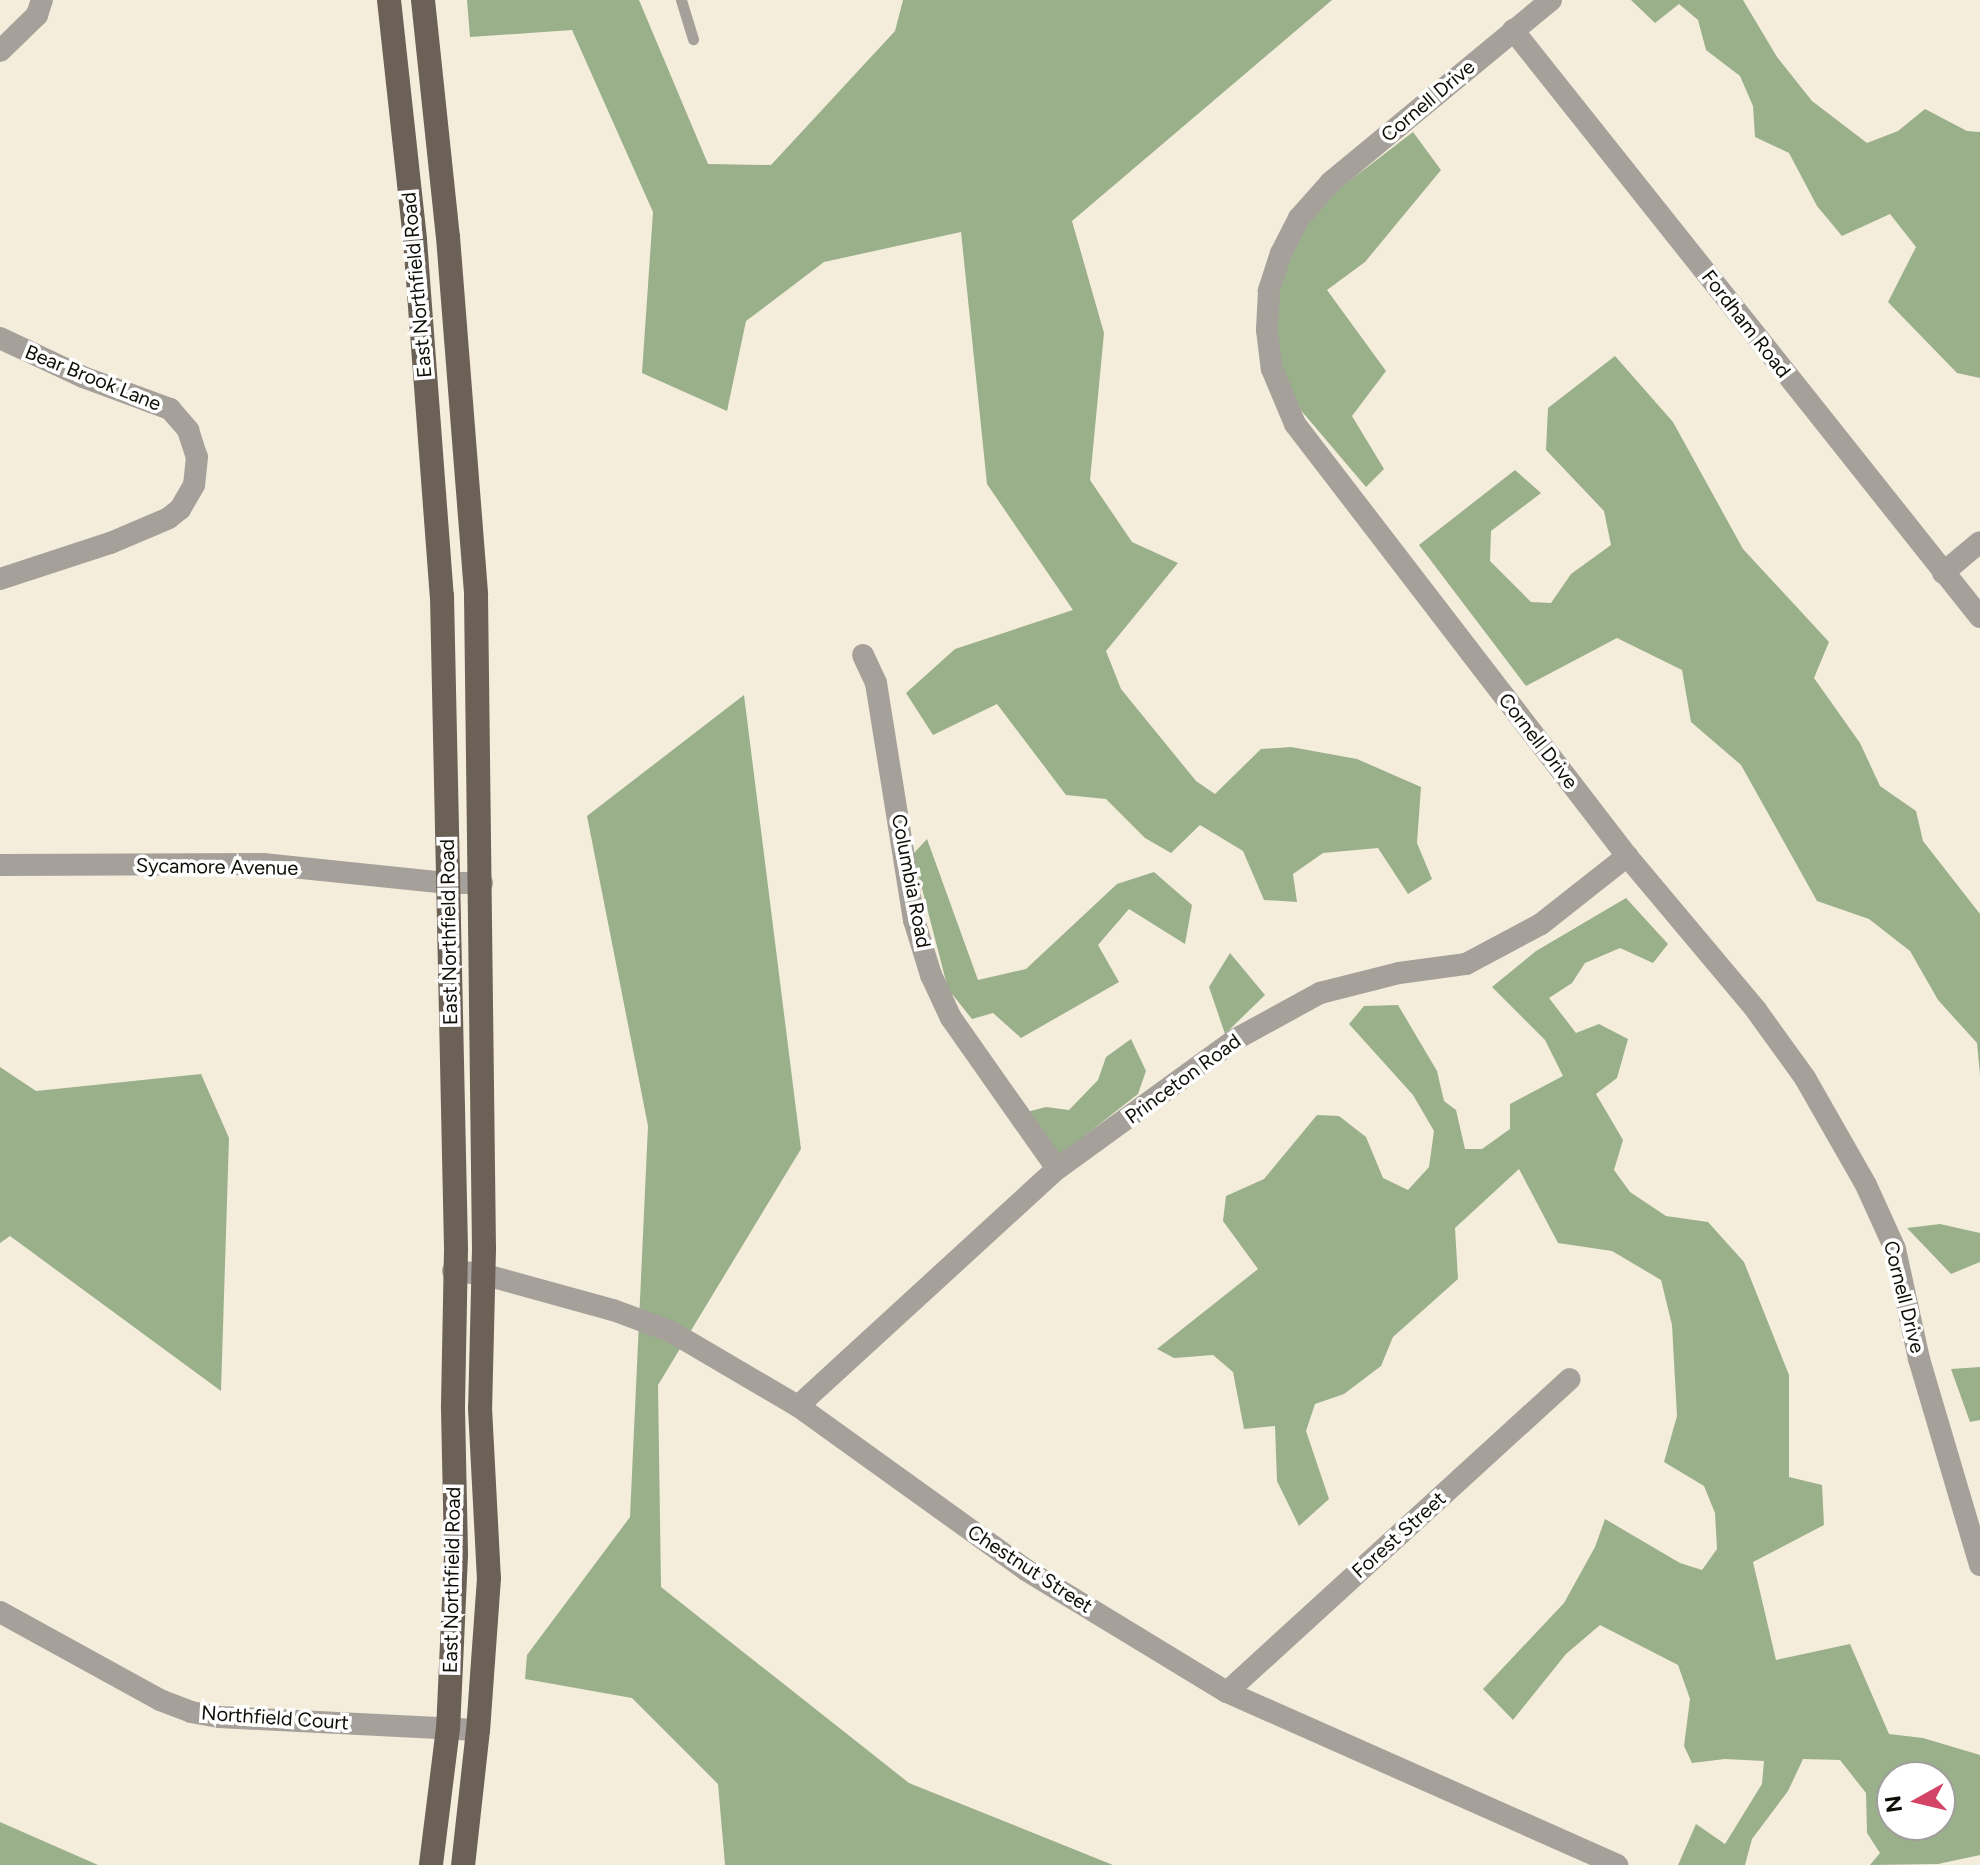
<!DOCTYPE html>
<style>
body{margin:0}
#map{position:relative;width:1980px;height:1865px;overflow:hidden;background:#f4eddc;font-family:Figtree,sans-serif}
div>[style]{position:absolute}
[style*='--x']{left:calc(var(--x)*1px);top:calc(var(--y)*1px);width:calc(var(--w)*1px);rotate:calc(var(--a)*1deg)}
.forest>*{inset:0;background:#9ab08b}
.service>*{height:11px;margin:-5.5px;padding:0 5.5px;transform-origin:5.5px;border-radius:5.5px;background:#a6a09b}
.minor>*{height:22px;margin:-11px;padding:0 11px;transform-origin:11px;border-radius:11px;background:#a6a09b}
.primary>*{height:24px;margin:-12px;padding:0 12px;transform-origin:12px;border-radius:12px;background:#6b6157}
span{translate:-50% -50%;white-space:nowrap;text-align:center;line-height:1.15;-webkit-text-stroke:7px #fff;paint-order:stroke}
.street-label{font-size:20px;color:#0f0d08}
.north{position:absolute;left:1876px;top:1761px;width:80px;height:80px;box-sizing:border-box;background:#fff;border:2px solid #9f9e9c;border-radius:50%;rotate:262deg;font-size:22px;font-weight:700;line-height:32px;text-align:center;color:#0f0d08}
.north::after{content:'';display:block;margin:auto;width:28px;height:36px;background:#d34466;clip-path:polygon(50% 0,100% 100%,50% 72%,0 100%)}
</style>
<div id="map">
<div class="forest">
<div style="clip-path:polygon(467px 0,639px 0,708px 164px,771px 165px,895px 31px,903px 0,1332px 0,1072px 221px,1104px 333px,1090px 480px,1132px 542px,1178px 563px,1106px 651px,1121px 689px,1196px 781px,1215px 794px,1261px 749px,1291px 747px,1357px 759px,1421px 787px,1417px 843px,1432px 879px,1408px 894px,1378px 848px,1323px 853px,1293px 874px,1297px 902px,1264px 900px,1243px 851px,1200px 825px,1171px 853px,1145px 838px,1106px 799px,1066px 795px,997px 704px,933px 735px,906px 693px,955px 649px,1073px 610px,987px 484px,961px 232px,824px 262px,746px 321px,727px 411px,642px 373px,653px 212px,572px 30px,470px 37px)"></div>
<div style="clip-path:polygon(1631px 0,1743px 0,1777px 57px,1812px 101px,1867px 143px,1898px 131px,1925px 109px,1967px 131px,1980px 132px,1980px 378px,1957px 373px,1888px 302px,1916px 247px,1890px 214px,1842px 236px,1817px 206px,1789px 153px,1755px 137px,1753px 106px,1740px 76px,1706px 50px,1698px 20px,1679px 4px,1655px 23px)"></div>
<div style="clip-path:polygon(1413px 132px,1441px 170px,1365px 262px,1327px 290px,1386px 371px,1352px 416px,1384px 469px,1366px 487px,1299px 408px,1280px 364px,1275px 296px,1294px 244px,1323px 201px)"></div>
<div style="clip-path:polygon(1615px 356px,1673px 422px,1743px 549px,1829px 642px,1814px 678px,1860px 743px,1880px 786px,1916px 811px,1923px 841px,1980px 914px,1980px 1075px,1977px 1043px,1938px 1000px,1910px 951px,1869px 919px,1817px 901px,1741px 765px,1691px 722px,1682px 670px,1617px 638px,1526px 686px,1419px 545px,1515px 470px,1541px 493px,1491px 531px,1490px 561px,1531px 602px,1551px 603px,1571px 574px,1611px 545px,1604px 511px,1546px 450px,1548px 408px)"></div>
<div style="clip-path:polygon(744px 695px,801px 1149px,658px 1385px,661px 1587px,909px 1783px,1113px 1865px,725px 1865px,718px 1784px,632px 1698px,525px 1679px,527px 1655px,630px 1517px,648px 1126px,587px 816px)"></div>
<div style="clip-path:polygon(927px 839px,978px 980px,1026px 969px,1117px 884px,1154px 872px,1192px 905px,1185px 944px,1129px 909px,1098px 945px,1119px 982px,1021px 1038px,993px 1013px,972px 1019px,948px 989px,913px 854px)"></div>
<div style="clip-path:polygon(evenodd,1626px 898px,1668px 944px,1653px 963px,1620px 948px,1585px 963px,1572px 983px,1549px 998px,1576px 1033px,1599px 1024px,1628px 1039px,1617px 1078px,1596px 1094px,1623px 1140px,1614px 1170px,1630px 1192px,1666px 1216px,1708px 1222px,1744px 1262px,1789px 1375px,1789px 1477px,1822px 1485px,1824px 1525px,1753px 1562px,1776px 1660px,1850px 1644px,1889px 1734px,1923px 1738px,1980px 1755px,1980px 1855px,1938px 1864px,1870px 1865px,1880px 1853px,1867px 1833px,1866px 1793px,1840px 1760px,1803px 1759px,1788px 1791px,1752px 1839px,1745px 1865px,1678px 1865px,1696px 1824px,1725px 1844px,1762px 1784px,1764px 1761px,1725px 1759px,1692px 1763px,1684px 1746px,1690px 1699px,1678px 1665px,1600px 1625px,1566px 1654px,1513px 1720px,1483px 1689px,1564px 1603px,1595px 1547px,1605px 1519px,1680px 1563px,1702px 1570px,1717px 1549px,1715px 1513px,1704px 1486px,1664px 1462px,1677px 1416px,1672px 1325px,1661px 1280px,1612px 1251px,1558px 1243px,1519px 1169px,1455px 1228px,1458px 1279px,1393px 1337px,1381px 1366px,1344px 1394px,1315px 1404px,1306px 1431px,1329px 1499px,1299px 1526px,1277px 1481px,1275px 1426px,1244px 1429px,1233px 1372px,1213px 1355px,1174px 1358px,1157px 1349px,1258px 1269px,1223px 1221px,1226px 1196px,1264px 1179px,1317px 1115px,1339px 1116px,1366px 1137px,1383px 1178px,1408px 1190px,1429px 1167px,1434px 1131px,1413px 1095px,1349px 1024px,1364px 1006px,1398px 1005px,1437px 1071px,1444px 1101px,1456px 1110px,1465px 1149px,1482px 1149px,1510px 1129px,1510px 1104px,1563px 1076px,1545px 1040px,1492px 987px,1536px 951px,1626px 898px,1892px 1777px,1940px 1777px,1940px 1825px,1892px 1825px,1892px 1777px)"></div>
<div style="clip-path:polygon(1230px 953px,1265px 995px,1225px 1034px,1209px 987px)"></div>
<div style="clip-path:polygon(1131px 1039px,1146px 1071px,1138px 1094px,1060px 1155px,1023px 1113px,1046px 1107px,1069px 1110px,1098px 1080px,1106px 1057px)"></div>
<div style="clip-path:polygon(0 1067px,36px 1091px,201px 1074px,229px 1138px,221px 1391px,10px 1236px,0 1243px)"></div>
<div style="clip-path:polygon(1940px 1224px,1980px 1233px,1980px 1262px,1951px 1274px,1907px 1228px)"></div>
<div style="clip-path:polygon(1980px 1367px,1980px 1420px,1970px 1422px,1951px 1369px)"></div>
<div style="clip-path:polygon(0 1822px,98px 1865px,0 1865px)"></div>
</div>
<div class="service">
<div style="--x:681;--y:0;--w:41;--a:72.9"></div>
</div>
<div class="minor">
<div style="--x:1551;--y:0;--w:286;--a:140.4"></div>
<div style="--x:1331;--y:182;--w:48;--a:131.6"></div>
<div style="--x:1299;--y:218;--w:39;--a:117"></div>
<div style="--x:1281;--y:253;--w:40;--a:108"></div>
<div style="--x:1269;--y:291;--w:39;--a:93"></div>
<div style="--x:1267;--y:330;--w:39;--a:83"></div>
<div style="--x:1272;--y:369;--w:60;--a:67.3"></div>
<div style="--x:1295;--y:424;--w:545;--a:52.46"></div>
<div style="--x:1627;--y:856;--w:201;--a:50"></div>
<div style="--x:1756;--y:1010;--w:84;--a:54.2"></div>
<div style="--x:1805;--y:1078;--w:123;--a:60.3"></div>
<div style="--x:1866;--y:1185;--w:70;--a:65.6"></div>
<div style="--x:1895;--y:1249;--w:113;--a:77.7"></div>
<div style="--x:1919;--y:1359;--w:215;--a:73.5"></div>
<div style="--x:1513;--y:30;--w:750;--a:51.5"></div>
<div style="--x:0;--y:51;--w:52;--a:-44.2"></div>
<div style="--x:37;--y:15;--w:16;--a:-72"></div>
<div style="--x:0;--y:338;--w:92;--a:25.2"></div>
<div style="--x:83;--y:377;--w:93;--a:20.2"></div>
<div style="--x:170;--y:409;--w:28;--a:49"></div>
<div style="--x:188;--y:430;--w:28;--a:72"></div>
<div style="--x:197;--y:457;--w:28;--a:96"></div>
<div style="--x:194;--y:485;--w:28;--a:120"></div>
<div style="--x:180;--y:509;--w:14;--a:141"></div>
<div style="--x:169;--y:518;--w:64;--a:157"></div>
<div style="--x:110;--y:543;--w:116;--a:161.9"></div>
<div style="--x:1943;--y:573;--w:48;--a:-40"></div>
<div style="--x:863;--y:655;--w:31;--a:65"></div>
<div style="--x:876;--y:683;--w:240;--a:80.9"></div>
<div style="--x:914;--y:920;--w:58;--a:72.8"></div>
<div style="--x:931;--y:975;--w:47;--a:65.1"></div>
<div style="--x:951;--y:1018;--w:184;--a:54.9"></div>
<div style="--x:0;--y:865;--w:263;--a:-0.2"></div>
<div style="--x:263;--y:864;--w:186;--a:5.9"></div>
<div style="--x:448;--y:883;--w:34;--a:0"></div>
<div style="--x:453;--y:1271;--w:29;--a:6"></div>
<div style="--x:482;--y:1274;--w:136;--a:15.4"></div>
<div style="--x:613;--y:1310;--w:61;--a:20.2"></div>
<div style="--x:670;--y:1331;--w:148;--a:30.4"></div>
<div style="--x:798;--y:1406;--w:281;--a:35.7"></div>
<div style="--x:1026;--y:1570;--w:235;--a:31.3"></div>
<div style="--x:1227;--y:1692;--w:427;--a:23.9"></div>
<div style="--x:798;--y:1406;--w:351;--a:-42.5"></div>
<div style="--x:1057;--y:1169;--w:221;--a:-36"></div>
<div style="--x:1236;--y:1039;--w:96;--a:-28.7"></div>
<div style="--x:1320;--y:993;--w:81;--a:-14.2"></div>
<div style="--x:1399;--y:973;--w:68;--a:-7.7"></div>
<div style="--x:1466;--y:964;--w:85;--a:-28.1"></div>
<div style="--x:1541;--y:924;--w:110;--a:-38.3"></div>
<div style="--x:0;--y:1612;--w:183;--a:28.8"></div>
<div style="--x:160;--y:1700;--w:33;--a:21"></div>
<div style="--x:191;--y:1712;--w:28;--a:10"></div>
<div style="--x:219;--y:1717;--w:259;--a:2.9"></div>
<div style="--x:1227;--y:1692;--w:464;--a:-42.4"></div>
</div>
<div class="primary">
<div style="--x:389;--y:0;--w:241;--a:83.8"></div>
<div style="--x:415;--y:240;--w:357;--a:85.7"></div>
<div style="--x:442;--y:596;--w:653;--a:88.77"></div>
<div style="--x:456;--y:1249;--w:160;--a:91.1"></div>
<div style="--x:453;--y:1409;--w:146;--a:88.8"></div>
<div style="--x:456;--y:1555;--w:173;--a:92.6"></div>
<div style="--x:448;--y:1728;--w:138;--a:97.1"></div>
<div style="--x:423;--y:0;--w:238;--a:84"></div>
<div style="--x:448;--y:237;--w:359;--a:85.5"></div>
<div style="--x:476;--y:595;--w:654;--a:89.3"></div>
<div style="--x:484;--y:1249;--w:159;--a:91.4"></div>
<div style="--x:480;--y:1408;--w:170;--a:87"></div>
<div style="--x:489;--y:1578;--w:152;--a:94.1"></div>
<div style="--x:478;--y:1730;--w:136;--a:96.3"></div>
</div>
<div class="street-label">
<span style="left:1428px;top:101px;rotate:-40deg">Cornell Drive</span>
<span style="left:417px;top:285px;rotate:-95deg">East Northfield Road</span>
<span style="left:1746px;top:324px;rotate:52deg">Fordham Road</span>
<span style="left:93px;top:378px;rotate:22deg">Bear Brook Lane</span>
<span style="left:1538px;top:741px;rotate:52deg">Cornell Drive</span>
<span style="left:217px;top:867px;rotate:1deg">Sycamore Avenue</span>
<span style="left:911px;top:881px;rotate:79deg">Columbia Road</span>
<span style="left:449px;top:932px;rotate:-91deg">East Northfield Road</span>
<span style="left:1183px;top:1079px;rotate:-36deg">Princeton Road</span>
<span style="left:1904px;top:1297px;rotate:76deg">Cornell Drive</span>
<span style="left:1399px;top:1535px;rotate:-42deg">Forest Street</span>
<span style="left:1030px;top:1569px;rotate:33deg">Chestnut Street</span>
<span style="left:452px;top:1580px;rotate:-89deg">East Northfield Road</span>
<span style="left:275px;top:1718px;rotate:4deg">Northfield Court</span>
</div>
<div class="north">N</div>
</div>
